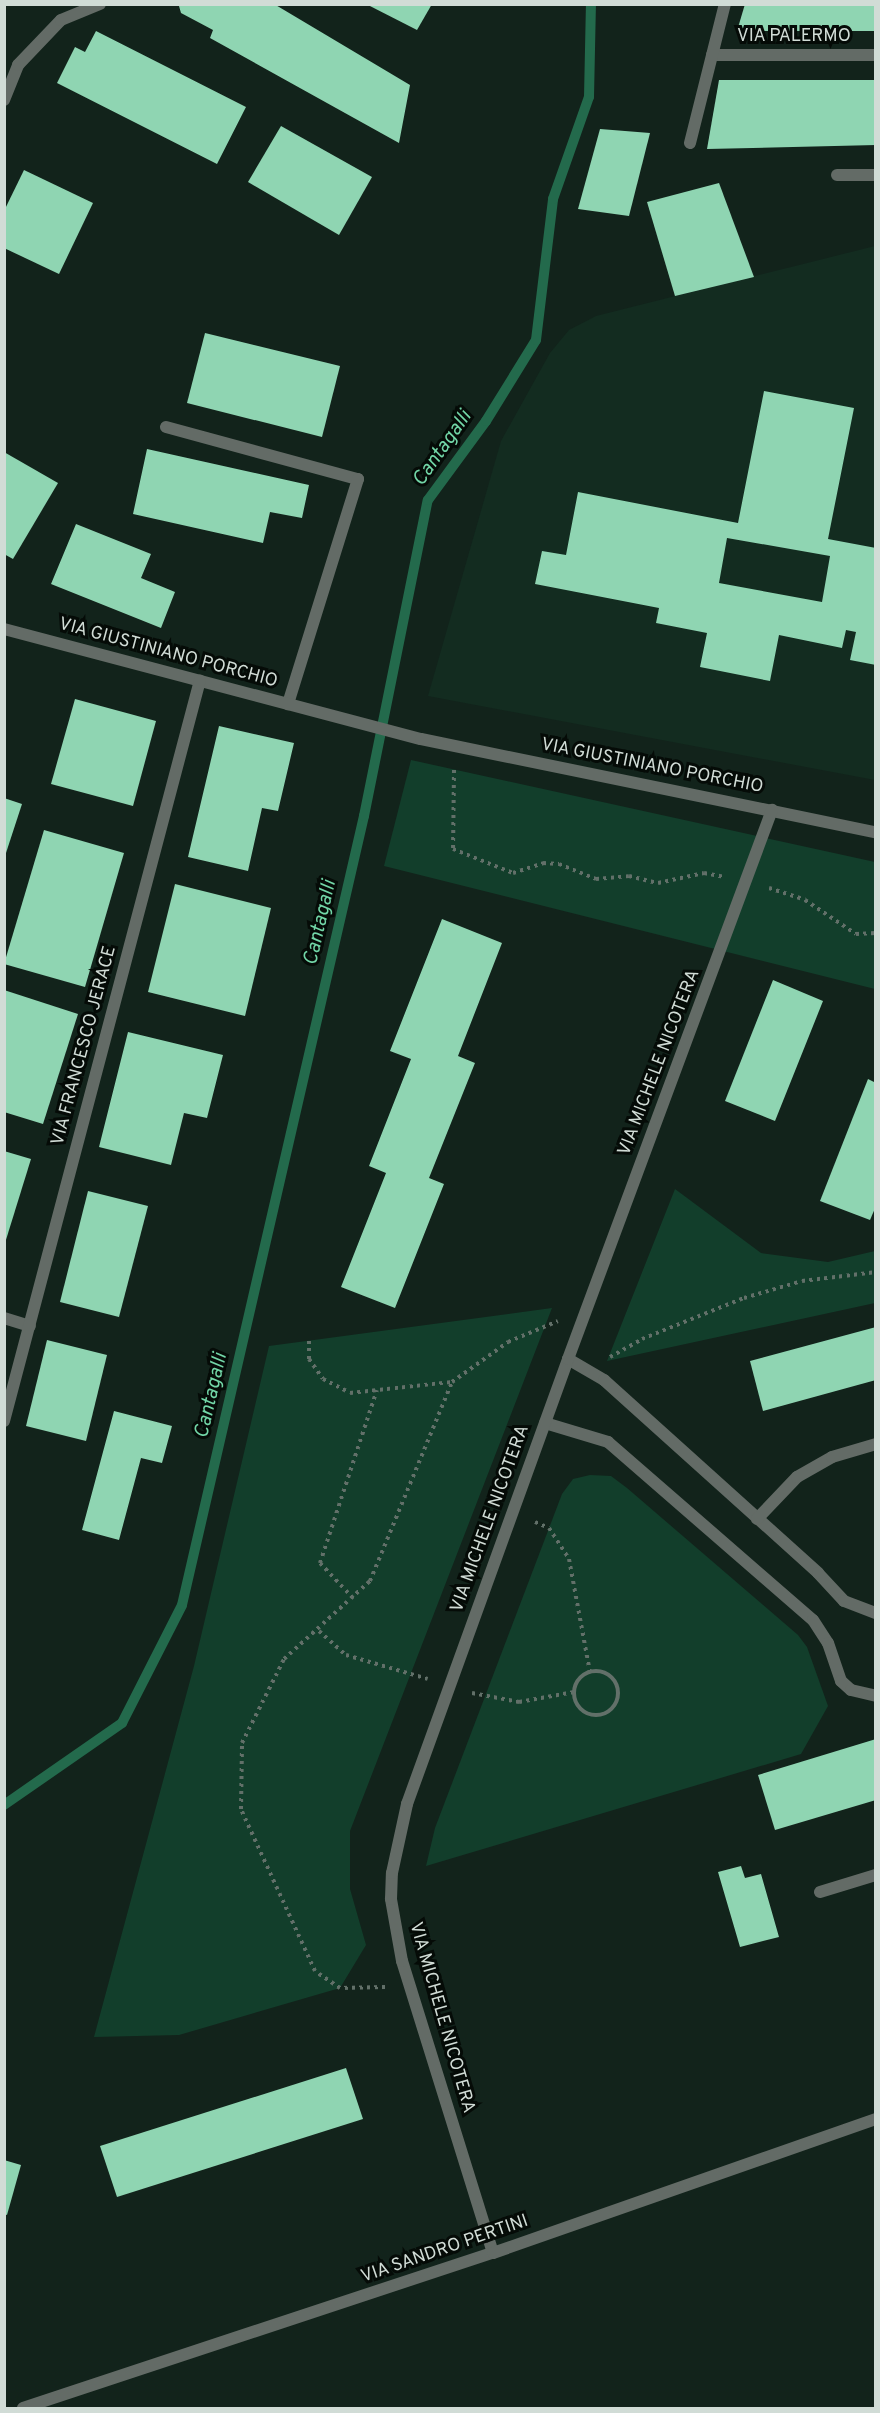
<!DOCTYPE html>
<style>
body{margin:0}
#map{position:relative;width:880px;height:2413px;overflow:hidden;background:#12231b;font-family:Overpass,sans-serif}
div>[style]{position:absolute}
[style*='--x']{left:calc(var(--x)*1px);top:calc(var(--y)*1px);width:calc(var(--w)*1px);rotate:calc(var(--a)*1deg)}
.built>*{inset:0;background:#132c20}
.green>*{inset:0;background:#123e2b}
.stream>*{height:10px;margin:-5px;padding:0 5px;transform-origin:5px;border-radius:5px;background:#236a4c}
.building>*{inset:0;background:#8fd5b2}
.path>*{height:4px;margin-top:-2px;transform-origin:0;background:repeating-linear-gradient(90deg,#627069 0 3px,transparent 0 7.5px)}
.path>.ring{margin:-2px;padding:0;box-sizing:content-box;background:none;border:4px solid #627069;border-radius:50%}
.lane>*{height:12px;margin:-6px;padding:0 6px;transform-origin:6px;border-radius:6px;background:#636b66}
.street>*{height:12px;margin:-6px;padding:0 6px;transform-origin:6px;border-radius:6px;background:#636b66}
span{translate:-50% -50%;white-space:nowrap;text-align:center;line-height:1.15;-webkit-text-stroke:6px #050b07;paint-order:stroke}
.street-label{font-size:18px;color:#d1dcd6}
.water-label{font-size:20px;color:#72d6a7;font-style:italic}
.frame{position:absolute;inset:0;border:6px solid #d1dcd6;pointer-events:none}
</style>
<div id="map">
<div class="built">
<div style="clip-path:polygon(875px 246px,875px 780px,428px 696px,501px 441px,550px 353px,569px 330px,596px 316px)"></div>
</div>
<div class="green">
<div style="clip-path:polygon(411px 760px,875px 862px,875px 989px,384px 866px)"></div>
<div style="clip-path:polygon(675px 1189px,761px 1253px,828px 1262px,875px 1251px,875px 1303px,607px 1361px)"></div>
<div style="clip-path:polygon(552px 1308px,350px 1831px,350px 1889px,366px 1945px,340px 1988px,179px 2035px,94px 2037px,194px 1666px,269px 1346px)"></div>
<div style="clip-path:polygon(590px 1475px,611px 1476px,627px 1488px,798px 1635px,807px 1647px,828px 1706px,801px 1754px,426px 1866px,435px 1828px,562px 1494px,573px 1479px)"></div>
</div>
<div class="stream">
<div style="--x:4;--y:1805;--w:144;--a:-34.8"></div>
<div style="--x:122;--y:1723;--w:132;--a:-63"></div>
<div style="--x:182;--y:1605;--w:810;--a:-77.01"></div>
<div style="--x:364;--y:816;--w:322;--a:-78.6"></div>
<div style="--x:428;--y:500;--w:98;--a:-53.7"></div>
<div style="--x:486;--y:421;--w:95;--a:-58.3"></div>
<div style="--x:536;--y:340;--w:142;--a:-83.1"></div>
<div style="--x:553;--y:199;--w:108;--a:-70.6"></div>
<div style="--x:589;--y:97;--w:93;--a:-88.8"></div>
</div>
<div class="building">
<div style="clip-path:polygon(274px 4px,410px 85px,399px 143px,210px 38px,213px 30px,181px 13px,179px 6px)"></div>
<div style="clip-path:polygon(366px 4px,432px 4px,417px 30px)"></div>
<div style="clip-path:polygon(745px 4px,876px 4px,876px 31px,737px 31px)"></div>
<div style="clip-path:polygon(96px 31px,246px 107px,217px 164px,57px 83px,75px 47px,85px 52px)"></div>
<div style="clip-path:polygon(719px 80px,876px 80px,876px 145px,707px 149px)"></div>
<div style="clip-path:polygon(281px 126px,372px 177px,339px 235px,248px 182px)"></div>
<div style="clip-path:polygon(600px 129px,650px 133px,629px 216px,578px 209px)"></div>
<div style="clip-path:polygon(24px 170px,93px 203px,59px 274px,4px 248px,4px 211px)"></div>
<div style="clip-path:polygon(719px 183px,754px 277px,675px 296px,647px 202px)"></div>
<div style="clip-path:polygon(205px 333px,340px 366px,322px 437px,187px 403px)"></div>
<div style="clip-path:polygon(evenodd,764px 391px,854px 408px,828px 539px,876px 548px,876px 665px,850px 660px,856px 632px,846px 630px,842px 648px,779px 635px,770px 681px,700px 667px,707px 633px,656px 623px,659px 608px,535px 584px,542px 551px,566px 555px,578px 492px,738px 523px,764px 391px,727px 538px,830px 556px,822px 602px,719px 583px,727px 538px)"></div>
<div style="clip-path:polygon(147px 449px,309px 485px,302px 518px,270px 512px,263px 543px,133px 514px)"></div>
<div style="clip-path:polygon(4px 452px,58px 483px,13px 559px,4px 554px)"></div>
<div style="clip-path:polygon(76px 524px,151px 554px,141px 578px,175px 592px,161px 628px,51px 584px)"></div>
<div style="clip-path:polygon(75px 699px,156px 721px,133px 806px,51px 784px)"></div>
<div style="clip-path:polygon(219px 726px,294px 743px,278px 811px,262px 808px,248px 871px,188px 857px)"></div>
<div style="clip-path:polygon(4px 798px,22px 804px,5px 856px,4px 856px)"></div>
<div style="clip-path:polygon(44px 830px,124px 853px,85px 987px,4px 964px)"></div>
<div style="clip-path:polygon(175px 884px,271px 908px,245px 1016px,148px 992px)"></div>
<div style="clip-path:polygon(442px 919px,502px 943px,458px 1056px,475px 1063px,429px 1178px,444px 1184px,395px 1308px,341px 1287px,386px 1173px,369px 1166px,411px 1059px,390px 1051px)"></div>
<div style="clip-path:polygon(773px 980px,823px 1001px,775px 1121px,725px 1101px)"></div>
<div style="clip-path:polygon(4px 990px,78px 1014px,43px 1124px,4px 1112px)"></div>
<div style="clip-path:polygon(128px 1032px,223px 1055px,207px 1118px,184px 1113px,171px 1165px,99px 1147px)"></div>
<div style="clip-path:polygon(868px 1079px,876px 1083px,876px 1206px,870px 1220px,820px 1201px)"></div>
<div style="clip-path:polygon(4px 1151px,31px 1159px,5px 1243px,4px 1243px)"></div>
<div style="clip-path:polygon(88px 1191px,148px 1206px,119px 1317px,60px 1302px)"></div>
<div style="clip-path:polygon(876px 1327px,876px 1380px,763px 1411px,750px 1361px)"></div>
<div style="clip-path:polygon(47px 1340px,107px 1355px,86px 1441px,26px 1426px)"></div>
<div style="clip-path:polygon(114px 1411px,172px 1426px,162px 1463px,141px 1458px,119px 1540px,82px 1530px)"></div>
<div style="clip-path:polygon(876px 1739px,876px 1800px,775px 1830px,758px 1775px)"></div>
<div style="clip-path:polygon(741px 1866px,745px 1878px,761px 1874px,779px 1937px,740px 1947px,718px 1872px)"></div>
<div style="clip-path:polygon(346px 2068px,363px 2119px,117px 2197px,100px 2146px)"></div>
<div style="clip-path:polygon(4px 2160px,21px 2165px,7px 2215px,4px 2214px)"></div>
</div>
<div class="path">
<div style="--x:454;--y:770;--w:79;--a:90.7"></div>
<div style="--x:453;--y:849;--w:65;--a:21.8"></div>
<div style="--x:513;--y:873;--w:32;--a:-18"></div>
<div style="--x:543;--y:863;--w:16;--a:4"></div>
<div style="--x:559;--y:864;--w:40;--a:22"></div>
<div style="--x:596;--y:879;--w:33;--a:-5"></div>
<div style="--x:629;--y:876;--w:30;--a:14"></div>
<div style="--x:658;--y:883;--w:47;--a:-12.3"></div>
<div style="--x:704;--y:873;--w:20;--a:11"></div>
<div style="--x:769;--y:888;--w:38;--a:18"></div>
<div style="--x:805;--y:900;--w:61;--a:33.7"></div>
<div style="--x:856;--y:934;--w:20;--a:-3"></div>
<div style="--x:309;--y:1341;--w:18;--a:90"></div>
<div style="--x:309;--y:1359;--w:24;--a:55"></div>
<div style="--x:323;--y:1379;--w:30;--a:27"></div>
<div style="--x:350;--y:1393;--w:103;--a:-6.2"></div>
<div style="--x:610;--y:1357;--w:37;--a:-29"></div>
<div style="--x:642;--y:1339;--w:110;--a:-21.9"></div>
<div style="--x:744;--y:1298;--w:60;--a:-16.3"></div>
<div style="--x:802;--y:1281;--w:75;--a:-6.9"></div>
<div style="--x:535;--y:1522;--w:15;--a:23"></div>
<div style="--x:549;--y:1528;--w:37;--a:57"></div>
<div style="--x:569;--y:1559;--w:115;--a:79.5"></div>
<div style="--x:353;--y:1598;--w:48;--a:-133.3"></div>
<div style="--x:320;--y:1563;--w:182;--a:-71.8"></div>
<div style="--x:319;--y:1631;--w:36;--a:42"></div>
<div style="--x:346;--y:1655;--w:85;--a:16.3"></div>
<div class="ring" style="left:574px;top:1671px;width:40px;height:40px"></div>
<div style="--x:472;--y:1693;--w:48;--a:10.8"></div>
<div style="--x:519;--y:1702;--w:56;--a:-10.3"></div>
<div style="--x:385;--y:1987;--w:45;--a:178.7"></div>
<div style="--x:340;--y:1988;--w:30;--a:-146"></div>
<div style="--x:315;--y:1971;--w:178;--a:-114.6"></div>
<div style="--x:241;--y:1809;--w:66;--a:-89.1"></div>
<div style="--x:242;--y:1743;--w:94;--a:-63.4"></div>
<div style="--x:284;--y:1659;--w:116;--a:-42.2"></div>
<div style="--x:370;--y:1581;--w:215;--a:-67.6"></div>
<div style="--x:452;--y:1382;--w:69;--a:-35.5"></div>
<div style="--x:508;--y:1342;--w:54;--a:-22.8"></div>
</div>
<div class="lane">
<div style="--x:820;--y:1892;--w:59;--a:-16.9"></div>
</div>
<div class="street">
<div style="--x:712;--y:55;--w:164;--a:0"></div>
<div style="--x:4;--y:100;--w:38;--a:-68"></div>
<div style="--x:18;--y:65;--w:62;--a:-46.3"></div>
<div style="--x:61;--y:20;--w:42;--a:-22.3"></div>
<div style="--x:690;--y:143;--w:143;--a:-75.9"></div>
<div style="--x:837;--y:175;--w:39;--a:0"></div>
<div style="--x:166;--y:427;--w:199;--a:15.2"></div>
<div style="--x:358;--y:479;--w:236;--a:107.3"></div>
<div style="--x:4;--y:629;--w:431;--a:14.8"></div>
<div style="--x:421;--y:739;--w:464;--a:11.6"></div>
<div style="--x:4;--y:1318;--w:27;--a:17"></div>
<div style="--x:568;--y:1359;--w:42;--a:30.3"></div>
<div style="--x:604;--y:1380;--w:288;--a:42"></div>
<div style="--x:818;--y:1573;--w:38;--a:47"></div>
<div style="--x:844;--y:1601;--w:34;--a:21"></div>
<div style="--x:4;--y:1421;--w:766;--a:-75.18"></div>
<div style="--x:545;--y:1423;--w:66;--a:16.8"></div>
<div style="--x:608;--y:1442;--w:271;--a:41"></div>
<div style="--x:813;--y:1620;--w:27;--a:57"></div>
<div style="--x:828;--y:1643;--w:40;--a:71.1"></div>
<div style="--x:841;--y:1681;--w:13;--a:42"></div>
<div style="--x:851;--y:1690;--w:26;--a:13"></div>
<div style="--x:757;--y:1519;--w:58;--a:-46.4"></div>
<div style="--x:797;--y:1477;--w:40;--a:-29.7"></div>
<div style="--x:832;--y:1457;--w:46;--a:-16.5"></div>
<div style="--x:493;--y:2253;--w:306;--a:-107.3"></div>
<div style="--x:402;--y:1961;--w:63;--a:-100.1"></div>
<div style="--x:391;--y:1899;--w:26;--a:-88"></div>
<div style="--x:392;--y:1873;--w:71;--a:-77.7"></div>
<div style="--x:407;--y:1804;--w:473;--a:-70.1"></div>
<div style="--x:568;--y:1359;--w:586;--a:-69.62"></div>
<div style="--x:23;--y:2408;--w:495;--a:-18.3"></div>
<div style="--x:493;--y:2253;--w:406;--a:-19.3"></div>
</div>
<div class="street-label">
<span style="left:794px;top:37px">VIA PALERMO</span>
<span style="left:168px;top:654px;rotate:15deg">VIA GIUSTINIANO PORCHIO</span>
<span style="left:652px;top:767px;rotate:11deg">VIA GIUSTINIANO PORCHIO</span>
<span style="left:85px;top:1046px;rotate:-75deg">VIA FRANCESCO JERACE</span>
<span style="left:660px;top:1063px;rotate:-69deg">VIA MICHELE NICOTERA</span>
<span style="left:491px;top:1519px;rotate:-70deg">VIA MICHELE NICOTERA</span>
<span style="left:441px;top:2018px;rotate:74deg">VIA MICHELE NICOTERA</span>
<span style="left:445px;top:2250px;rotate:-19deg">VIA SANDRO PERTINI</span>
</div>
<div class="water-label">
<span style="left:443px;top:449px;rotate:-55deg">Cantagalli</span>
<span style="left:321px;top:923px;rotate:-77deg">Cantagalli</span>
<span style="left:212px;top:1396px;rotate:-77deg">Cantagalli</span>
</div>
<div class="frame"></div>
</div>
